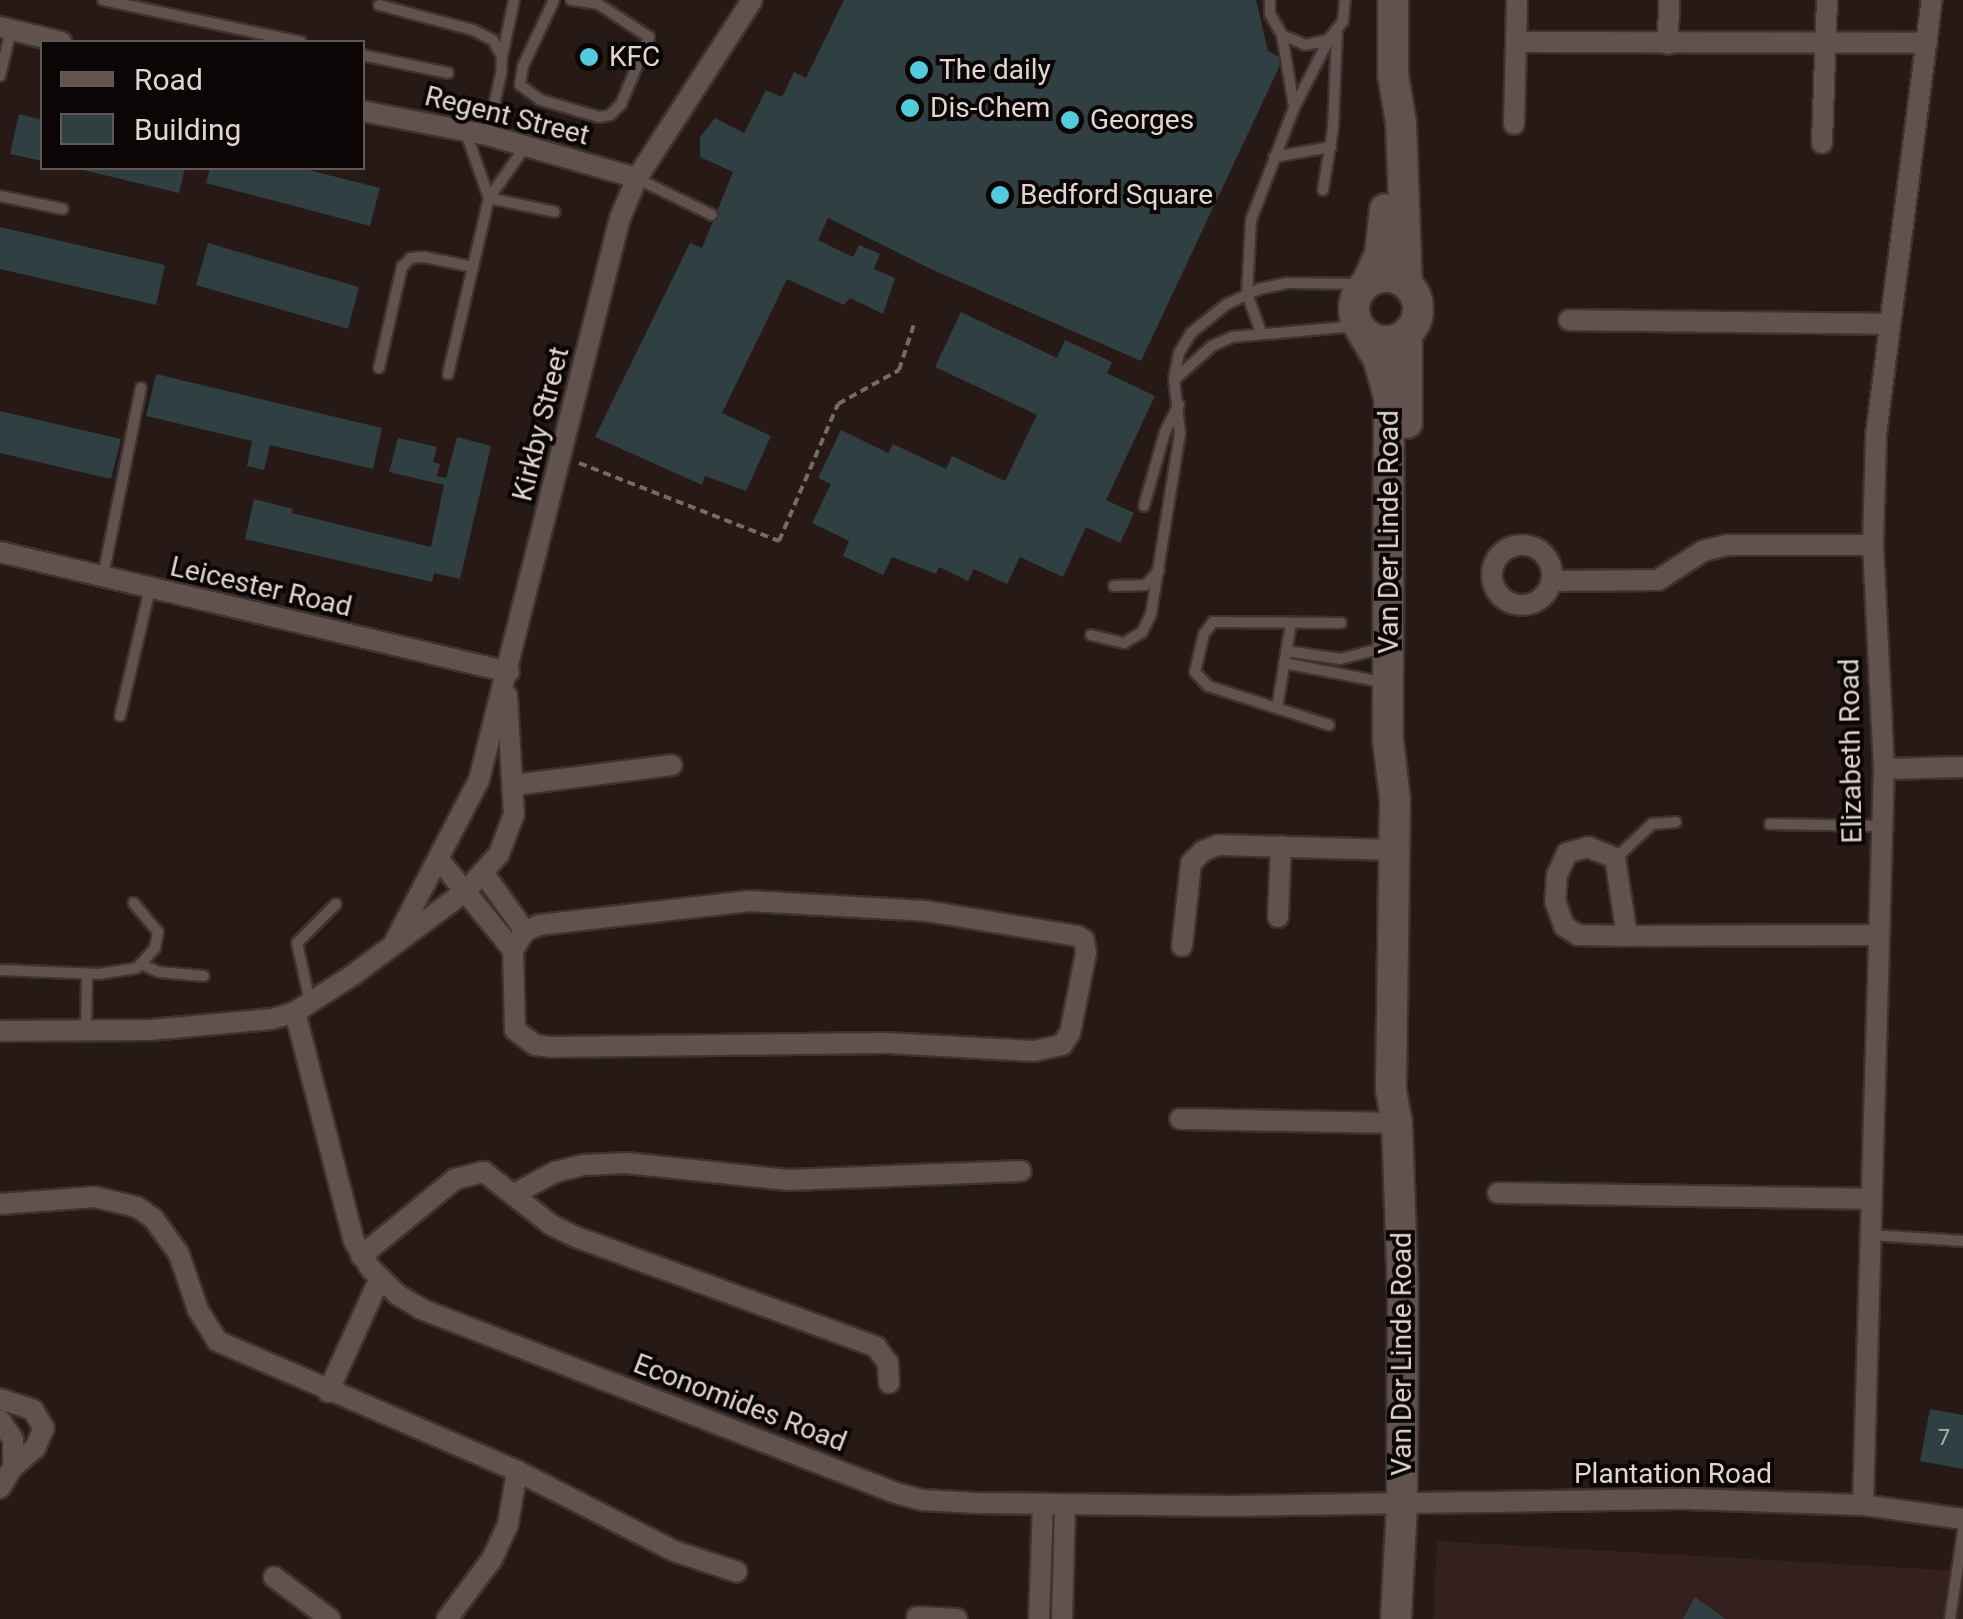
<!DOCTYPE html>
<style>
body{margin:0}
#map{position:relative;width:1963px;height:1619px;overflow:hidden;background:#261916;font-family:Roboto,sans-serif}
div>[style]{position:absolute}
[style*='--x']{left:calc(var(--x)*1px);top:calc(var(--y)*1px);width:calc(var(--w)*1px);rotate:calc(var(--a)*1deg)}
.built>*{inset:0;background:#34201c}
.building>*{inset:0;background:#2f3f42}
.path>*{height:4px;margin-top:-2px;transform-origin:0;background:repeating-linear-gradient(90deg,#766b69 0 8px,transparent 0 13px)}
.roads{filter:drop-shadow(2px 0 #3d3331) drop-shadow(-2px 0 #3d3331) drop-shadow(0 2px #3d3331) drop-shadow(0 -2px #3d3331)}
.lane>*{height:10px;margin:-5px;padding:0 5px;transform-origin:5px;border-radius:5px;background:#61524e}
.street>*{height:20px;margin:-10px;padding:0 10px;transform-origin:10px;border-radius:10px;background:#61524e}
.street>.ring{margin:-10px;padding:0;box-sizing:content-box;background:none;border:20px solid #61524e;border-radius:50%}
.secondary>*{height:30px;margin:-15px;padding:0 15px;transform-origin:15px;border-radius:15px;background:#61524e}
.secondary>.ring{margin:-15px;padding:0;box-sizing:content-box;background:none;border:30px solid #61524e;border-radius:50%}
.dots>*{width:28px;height:28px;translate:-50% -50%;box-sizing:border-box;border:5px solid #0b0605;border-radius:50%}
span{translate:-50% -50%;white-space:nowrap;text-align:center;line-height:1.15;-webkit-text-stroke:8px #0b0605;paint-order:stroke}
.number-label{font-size:22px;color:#b3b0b0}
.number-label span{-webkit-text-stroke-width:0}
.poi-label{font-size:28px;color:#dfd6d4}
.left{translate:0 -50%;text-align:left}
.street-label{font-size:28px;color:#dfd6d4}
.legend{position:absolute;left:40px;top:40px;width:325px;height:130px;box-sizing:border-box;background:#0b0605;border:2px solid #605958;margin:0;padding:12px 18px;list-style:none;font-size:30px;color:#dfd6d4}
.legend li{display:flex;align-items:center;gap:20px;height:50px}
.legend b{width:50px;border:2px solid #605958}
</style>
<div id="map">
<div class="built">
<div style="clip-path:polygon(1437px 1541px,1963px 1571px,1963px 1619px,1433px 1619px)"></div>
</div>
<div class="building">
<div style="clip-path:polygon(844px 0,1256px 0,1268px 51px,1283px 59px,1141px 361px,933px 270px,828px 218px,818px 240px,853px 257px,859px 245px,880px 254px,874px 269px,895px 278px,883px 314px,850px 298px,844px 305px,787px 279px,722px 413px,771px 436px,746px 491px,705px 476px,702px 485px,595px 437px,690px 243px,702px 248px,733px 172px,700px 157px,700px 137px,715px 118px,744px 133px,766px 90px,782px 97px,794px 72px,806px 78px)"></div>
<div style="clip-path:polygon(19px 114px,42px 120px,42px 161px,10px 154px)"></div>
<div style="clip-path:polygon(75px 168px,185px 168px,179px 193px)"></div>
<div style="clip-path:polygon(210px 168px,301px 168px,380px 188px,370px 226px,206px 183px)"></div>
<div style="clip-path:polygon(0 227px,165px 265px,156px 305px,0 269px)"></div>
<div style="clip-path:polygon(208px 243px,359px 287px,348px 329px,196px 285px)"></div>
<div style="clip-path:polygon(961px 312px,1057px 358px,1065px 340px,1112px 362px,1107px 373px,1155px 396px,1106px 500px,1134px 513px,1120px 543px,1086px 527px,1063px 577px,1020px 557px,1007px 584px,974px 569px,968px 581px,939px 567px,936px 574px,892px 557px,883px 575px,843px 556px,849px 541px,812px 523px,831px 484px,818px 478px,841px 430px,888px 453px,893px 444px,946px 469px,952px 456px,1005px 481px,1037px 415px,935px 367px)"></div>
<div style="clip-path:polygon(156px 374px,382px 428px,373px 469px,270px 445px,264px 470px,247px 466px,252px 441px,146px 416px)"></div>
<div style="clip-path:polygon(0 411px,121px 439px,111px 479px,0 453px)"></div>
<div style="clip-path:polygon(457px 437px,491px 446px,460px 579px,434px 573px,432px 582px,245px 539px,254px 499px,293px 509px,292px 513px,431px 547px,444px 485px,389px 472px,398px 438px,437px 447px,433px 462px,440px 464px,437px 476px,446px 478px)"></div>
<div style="clip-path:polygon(1930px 1409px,1963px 1415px,1963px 1469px,1920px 1461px)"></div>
<div style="clip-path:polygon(1695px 1597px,1726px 1619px,1683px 1619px)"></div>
</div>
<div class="path">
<div style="--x:579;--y:463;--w:215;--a:21.3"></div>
<div style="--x:779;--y:541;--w:149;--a:-66.7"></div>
<div style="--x:838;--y:404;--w:70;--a:-29.1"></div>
<div style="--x:899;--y:370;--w:48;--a:-71.9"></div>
</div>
<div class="roads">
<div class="lane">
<div style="--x:103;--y:0;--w:202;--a:12"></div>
<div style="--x:554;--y:0;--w:73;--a:115.2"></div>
<div style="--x:523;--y:66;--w:19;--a:99"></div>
<div style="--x:520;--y:85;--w:26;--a:36"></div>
<div style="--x:541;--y:100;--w:60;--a:16.3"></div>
<div style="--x:599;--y:117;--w:11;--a:-10"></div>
<div style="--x:610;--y:115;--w:16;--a:-45"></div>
<div style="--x:621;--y:104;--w:73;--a:-67.3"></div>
<div style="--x:649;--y:37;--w:68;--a:-147"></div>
<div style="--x:571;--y:0;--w:27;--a:8"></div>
<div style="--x:1270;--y:0;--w:14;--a:90"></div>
<div style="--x:1270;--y:14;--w:24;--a:60"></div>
<div style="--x:1282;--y:35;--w:25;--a:23"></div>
<div style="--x:1305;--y:45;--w:24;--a:-12"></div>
<div style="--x:379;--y:5;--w:97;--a:14.9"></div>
<div style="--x:473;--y:30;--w:22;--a:27"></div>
<div style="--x:493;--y:40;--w:19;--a:62"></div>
<div style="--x:502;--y:57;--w:17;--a:93"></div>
<div style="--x:501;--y:74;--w:63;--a:102.9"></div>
<div style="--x:1282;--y:35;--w:73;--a:80.5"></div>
<div style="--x:362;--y:55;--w:88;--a:11.8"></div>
<div style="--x:502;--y:57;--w:58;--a:-78.1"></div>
<div style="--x:0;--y:76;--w:47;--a:-76.6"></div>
<div style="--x:466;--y:133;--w:69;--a:70.5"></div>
<div style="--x:1274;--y:157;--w:58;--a:-10"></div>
<div style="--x:638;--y:179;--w:82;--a:25.9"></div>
<div style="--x:1323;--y:190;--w:63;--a:-80.8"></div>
<div style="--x:1333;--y:128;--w:97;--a:-87.6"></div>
<div style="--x:0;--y:196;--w:64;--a:11.7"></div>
<div style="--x:489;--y:198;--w:67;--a:12"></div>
<div style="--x:1261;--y:332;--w:40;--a:-110.2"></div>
<div style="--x:1247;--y:294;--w:74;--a:-86.9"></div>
<div style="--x:1251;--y:220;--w:120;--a:-69"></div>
<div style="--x:1294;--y:108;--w:77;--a:-63.1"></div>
<div style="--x:1329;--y:39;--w:23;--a:-52"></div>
<div style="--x:1343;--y:21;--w:21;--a:-85"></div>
<div style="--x:379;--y:368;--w:104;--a:-77.2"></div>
<div style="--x:402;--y:267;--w:13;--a:-45"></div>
<div style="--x:411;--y:258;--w:13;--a:-4"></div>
<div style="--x:424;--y:257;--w:50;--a:11.5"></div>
<div style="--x:448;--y:374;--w:181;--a:-76.9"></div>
<div style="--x:489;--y:198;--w:62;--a:-54.8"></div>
<div style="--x:1175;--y:379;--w:50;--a:-41.7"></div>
<div style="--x:1212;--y:346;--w:22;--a:-24"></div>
<div style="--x:1232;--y:337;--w:126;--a:-5"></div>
<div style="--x:1144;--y:506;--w:77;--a:-74.2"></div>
<div style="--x:1165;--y:432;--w:31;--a:-63"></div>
<div style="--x:103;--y:576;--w:192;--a:-78.6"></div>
<div style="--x:1114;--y:586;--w:32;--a:-2"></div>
<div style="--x:1146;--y:585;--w:20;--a:-49"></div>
<div style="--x:1091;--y:635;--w:34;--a:14"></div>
<div style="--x:1124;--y:643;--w:21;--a:-31"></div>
<div style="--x:1142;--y:632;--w:20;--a:-63"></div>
<div style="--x:1151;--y:614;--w:183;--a:-80.9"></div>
<div style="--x:1180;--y:433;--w:54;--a:-96.3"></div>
<div style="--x:1174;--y:379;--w:26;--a:-79"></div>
<div style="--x:1179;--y:353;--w:23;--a:-59"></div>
<div style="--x:1191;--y:333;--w:46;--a:-38.9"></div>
<div style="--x:1227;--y:304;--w:35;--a:-25"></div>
<div style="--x:1259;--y:289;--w:30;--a:-12"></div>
<div style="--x:1288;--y:283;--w:76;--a:0.8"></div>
<div style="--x:1286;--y:651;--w:55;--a:8.4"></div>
<div style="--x:1340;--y:659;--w:44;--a:-14.3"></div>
<div style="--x:1284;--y:663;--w:100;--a:11"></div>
<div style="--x:1277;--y:708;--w:86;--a:-80.6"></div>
<div style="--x:120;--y:716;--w:130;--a:-76.7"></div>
<div style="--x:1329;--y:725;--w:127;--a:-162.1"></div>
<div style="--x:1208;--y:686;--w:19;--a:-133"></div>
<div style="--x:1195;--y:672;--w:39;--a:-77"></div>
<div style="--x:1204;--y:634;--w:15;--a:-53"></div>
<div style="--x:1213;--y:622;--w:128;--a:0.4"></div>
<div style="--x:1770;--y:824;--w:111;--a:1"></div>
<div style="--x:1616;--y:858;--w:50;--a:-43.4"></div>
<div style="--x:1652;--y:824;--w:24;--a:-5"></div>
<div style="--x:143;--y:965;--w:17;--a:24"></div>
<div style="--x:159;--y:972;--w:45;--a:5.1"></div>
<div style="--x:0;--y:970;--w:99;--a:2.3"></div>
<div style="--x:99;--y:974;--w:38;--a:-9"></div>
<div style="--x:137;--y:968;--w:27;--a:-48"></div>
<div style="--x:155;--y:948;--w:16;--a:-79"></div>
<div style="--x:158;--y:932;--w:38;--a:-130"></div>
<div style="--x:310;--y:1002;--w:60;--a:-102.4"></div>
<div style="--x:297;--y:943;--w:55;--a:-45"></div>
<div style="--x:86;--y:1032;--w:59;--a:-89"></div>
<div style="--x:1871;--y:1235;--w:92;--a:3.7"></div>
<div style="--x:1950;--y:1619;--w:89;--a:-81.6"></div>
</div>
<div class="street">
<div style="--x:0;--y:27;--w:63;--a:13.8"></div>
<div style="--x:1517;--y:42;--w:410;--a:0.1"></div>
<div style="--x:1668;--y:44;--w:44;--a:-88.7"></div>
<div style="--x:362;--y:111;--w:127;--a:10.9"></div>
<div style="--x:487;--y:135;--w:156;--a:16"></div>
<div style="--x:1514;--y:124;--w:124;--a:-88.6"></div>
<div style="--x:1822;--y:143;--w:143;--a:-88"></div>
<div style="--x:1569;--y:320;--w:321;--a:0.7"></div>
<div class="ring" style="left:1492px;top:545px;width:40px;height:40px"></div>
<div style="--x:0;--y:552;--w:523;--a:13.27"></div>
<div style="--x:1552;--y:581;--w:106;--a:-0.5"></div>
<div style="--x:1658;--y:580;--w:54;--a:-32.8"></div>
<div style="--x:1703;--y:551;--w:25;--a:-14"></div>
<div style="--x:1727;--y:545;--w:146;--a:0"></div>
<div style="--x:1884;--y:769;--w:79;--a:-1.5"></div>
<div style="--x:514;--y:785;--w:159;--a:-7.2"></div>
<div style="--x:440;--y:861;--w:115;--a:50.6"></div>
<div style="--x:484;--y:874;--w:70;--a:54.3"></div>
<div style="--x:749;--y:901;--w:177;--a:3.2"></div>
<div style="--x:926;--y:911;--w:153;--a:9.4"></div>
<div style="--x:1077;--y:936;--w:8;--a:30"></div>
<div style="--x:1084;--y:940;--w:13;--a:81"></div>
<div style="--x:1086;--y:953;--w:82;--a:101.3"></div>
<div style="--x:1070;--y:1033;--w:14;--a:124"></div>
<div style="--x:1062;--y:1045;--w:29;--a:168"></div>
<div style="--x:1034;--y:1051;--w:150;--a:-176.9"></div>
<div style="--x:884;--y:1043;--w:333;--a:179.3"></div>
<div style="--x:551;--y:1047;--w:16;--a:-173"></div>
<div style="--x:535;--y:1045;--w:25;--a:-143"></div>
<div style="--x:515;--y:1030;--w:80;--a:-91.4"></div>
<div style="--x:513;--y:950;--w:22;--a:-58"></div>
<div style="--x:525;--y:931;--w:15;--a:-23"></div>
<div style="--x:539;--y:925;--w:211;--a:-6.5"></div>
<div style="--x:1278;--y:917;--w:71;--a:-87.6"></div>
<div style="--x:1627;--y:936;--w:79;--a:-98.7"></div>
<div style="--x:1615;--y:858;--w:29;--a:-158"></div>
<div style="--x:1588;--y:847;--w:22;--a:164"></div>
<div style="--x:1567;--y:853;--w:24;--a:114"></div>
<div style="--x:1557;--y:875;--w:26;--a:94"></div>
<div style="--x:1555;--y:901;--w:27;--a:70"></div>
<div style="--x:1564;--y:926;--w:17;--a:33"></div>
<div style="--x:1578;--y:935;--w:49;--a:1.2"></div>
<div style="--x:1627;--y:936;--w:250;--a:-0.2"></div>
<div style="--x:393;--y:945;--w:186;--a:-62.5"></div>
<div style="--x:479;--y:780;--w:579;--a:-75.92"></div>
<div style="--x:620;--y:218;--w:43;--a:-67"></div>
<div style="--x:637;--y:178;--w:212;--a:-57.1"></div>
<div style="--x:1182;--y:946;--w:83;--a:-83.8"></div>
<div style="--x:1191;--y:863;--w:17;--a:-45"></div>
<div style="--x:1203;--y:851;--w:16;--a:-22"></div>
<div style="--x:1218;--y:845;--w:176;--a:1.6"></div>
<div style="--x:295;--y:1012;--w:236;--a:75.6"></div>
<div style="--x:354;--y:1241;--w:31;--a:59"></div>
<div style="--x:370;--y:1268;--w:39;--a:44"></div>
<div style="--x:398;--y:1295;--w:27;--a:31"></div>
<div style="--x:421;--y:1309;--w:509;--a:21.17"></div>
<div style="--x:896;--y:1493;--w:28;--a:15"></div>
<div style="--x:923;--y:1500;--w:53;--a:3.2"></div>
<div style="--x:976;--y:1503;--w:254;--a:0.7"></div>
<div style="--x:1230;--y:1506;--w:459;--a:-0.9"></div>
<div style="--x:1689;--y:1499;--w:174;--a:2"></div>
<div style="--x:1863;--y:1505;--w:101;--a:8"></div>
<div style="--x:0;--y:1031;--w:150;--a:-0.4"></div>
<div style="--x:150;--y:1030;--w:122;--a:-5.2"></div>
<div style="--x:272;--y:1019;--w:24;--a:-17"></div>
<div style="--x:295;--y:1012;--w:69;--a:-32.5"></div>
<div style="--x:353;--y:975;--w:142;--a:-36.7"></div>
<div style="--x:467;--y:890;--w:48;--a:-48.4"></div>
<div style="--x:499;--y:854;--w:43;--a:-69.4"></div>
<div style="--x:514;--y:814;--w:119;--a:-93.4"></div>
<div style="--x:1180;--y:1119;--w:217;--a:1.1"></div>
<div style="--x:516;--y:1193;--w:44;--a:-28.3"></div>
<div style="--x:555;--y:1172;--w:30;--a:-14"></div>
<div style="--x:584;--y:1165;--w:42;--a:-2.7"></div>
<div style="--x:626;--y:1163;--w:163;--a:6"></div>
<div style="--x:788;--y:1180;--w:233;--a:-2.2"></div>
<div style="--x:1498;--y:1193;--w:373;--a:0.9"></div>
<div style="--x:0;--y:1204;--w:95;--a:-4.2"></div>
<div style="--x:95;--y:1197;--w:43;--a:13.4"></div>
<div style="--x:137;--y:1207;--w:19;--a:35"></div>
<div style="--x:153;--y:1218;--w:44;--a:54.2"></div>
<div style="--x:179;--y:1254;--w:59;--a:71.3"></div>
<div style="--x:198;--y:1310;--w:36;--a:58"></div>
<div style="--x:217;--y:1341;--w:327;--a:23.4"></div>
<div style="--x:517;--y:1471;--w:176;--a:27"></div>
<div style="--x:674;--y:1551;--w:66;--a:18.4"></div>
<div style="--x:361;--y:1256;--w:122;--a:-39.3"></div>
<div style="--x:455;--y:1179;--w:30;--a:-14"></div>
<div style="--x:484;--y:1172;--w:84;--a:38.2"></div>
<div style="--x:550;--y:1224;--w:29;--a:27"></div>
<div style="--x:576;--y:1237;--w:320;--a:20.1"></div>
<div style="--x:876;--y:1347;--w:20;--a:53"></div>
<div style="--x:888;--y:1363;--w:20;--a:87"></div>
<div style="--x:328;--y:1392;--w:123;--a:-65.5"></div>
<div style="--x:0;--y:1399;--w:35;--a:18"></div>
<div style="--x:33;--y:1410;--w:21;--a:59"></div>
<div style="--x:44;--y:1428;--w:22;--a:114"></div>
<div style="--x:35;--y:1448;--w:29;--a:139"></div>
<div style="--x:13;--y:1467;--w:25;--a:122"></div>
<div style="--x:0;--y:1420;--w:23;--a:56"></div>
<div style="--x:13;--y:1439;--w:28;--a:90"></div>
<div style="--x:1863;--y:1505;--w:736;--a:-88.37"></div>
<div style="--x:1884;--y:769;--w:224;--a:-92.8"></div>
<div style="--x:1873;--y:545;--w:110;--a:-88.4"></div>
<div style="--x:1876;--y:435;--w:439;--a:-82.7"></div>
<div style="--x:274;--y:1577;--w:70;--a:36.9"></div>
<div style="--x:917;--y:1617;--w:40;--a:2.9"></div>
<div style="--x:447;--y:1619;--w:75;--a:-53.1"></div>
<div style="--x:492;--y:1559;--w:38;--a:-65"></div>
<div style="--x:508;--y:1524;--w:54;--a:-80.4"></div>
<div style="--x:1039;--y:1619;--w:115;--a:-88"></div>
<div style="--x:1062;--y:1619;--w:115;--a:-88.5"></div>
</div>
<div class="secondary">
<div style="--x:1393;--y:0;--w:74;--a:90"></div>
<div style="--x:1393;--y:74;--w:50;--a:80.7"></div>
<div style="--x:1401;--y:123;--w:161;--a:87.9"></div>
<div class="ring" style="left:1354px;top:277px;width:34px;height:34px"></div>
<div style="--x:1367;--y:282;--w:31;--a:-65"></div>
<div style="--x:1380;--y:254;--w:45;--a:-83.7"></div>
<div style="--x:1361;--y:330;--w:33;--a:59"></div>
<div style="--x:1378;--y:358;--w:41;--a:74.2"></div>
<div style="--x:1389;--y:397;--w:343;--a:90.2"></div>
<div style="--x:1388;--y:740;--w:60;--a:83.3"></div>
<div style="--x:1395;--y:800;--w:290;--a:90.8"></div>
<div style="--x:1391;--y:1090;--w:34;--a:80"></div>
<div style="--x:1397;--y:1123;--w:170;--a:88"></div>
<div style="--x:1403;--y:1293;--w:211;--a:90.3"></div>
<div style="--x:1402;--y:1504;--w:115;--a:93"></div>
<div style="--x:1407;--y:423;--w:89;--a:-90"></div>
</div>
</div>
<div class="dots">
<div style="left:589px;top:57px;background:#54cadd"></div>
<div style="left:919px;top:70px;background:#54cadd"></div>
<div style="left:910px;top:108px;background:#54cadd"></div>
<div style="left:1070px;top:120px;background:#54cadd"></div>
<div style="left:1000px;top:195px;background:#54cadd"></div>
</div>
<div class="number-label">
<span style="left:1944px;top:1438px">7</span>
</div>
<div class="poi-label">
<span class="left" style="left:609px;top:57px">KFC</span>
<span class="left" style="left:939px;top:70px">The daily</span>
<span class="left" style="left:930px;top:108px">Dis-Chem</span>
<span class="left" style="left:1090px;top:120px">Georges</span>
<span class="left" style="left:1020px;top:195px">Bedford Square</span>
</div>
<div class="street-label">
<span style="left:507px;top:116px;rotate:14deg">Regent Street</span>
<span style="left:541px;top:424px;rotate:-76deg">Kirkby Street</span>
<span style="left:1389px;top:532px;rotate:-90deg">Van Der Linde Road</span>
<span style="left:261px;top:587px;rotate:13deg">Leicester Road</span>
<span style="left:1851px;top:751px;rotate:-91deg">Elizabeth Road</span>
<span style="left:1402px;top:1354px;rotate:-90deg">Van Der Linde Road</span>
<span style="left:740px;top:1403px;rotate:21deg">Economides Road</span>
<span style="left:1673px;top:1474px">Plantation Road</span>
</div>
<ul class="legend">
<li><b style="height:12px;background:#61524e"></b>Road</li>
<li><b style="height:28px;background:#2f3f42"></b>Building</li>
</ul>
</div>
